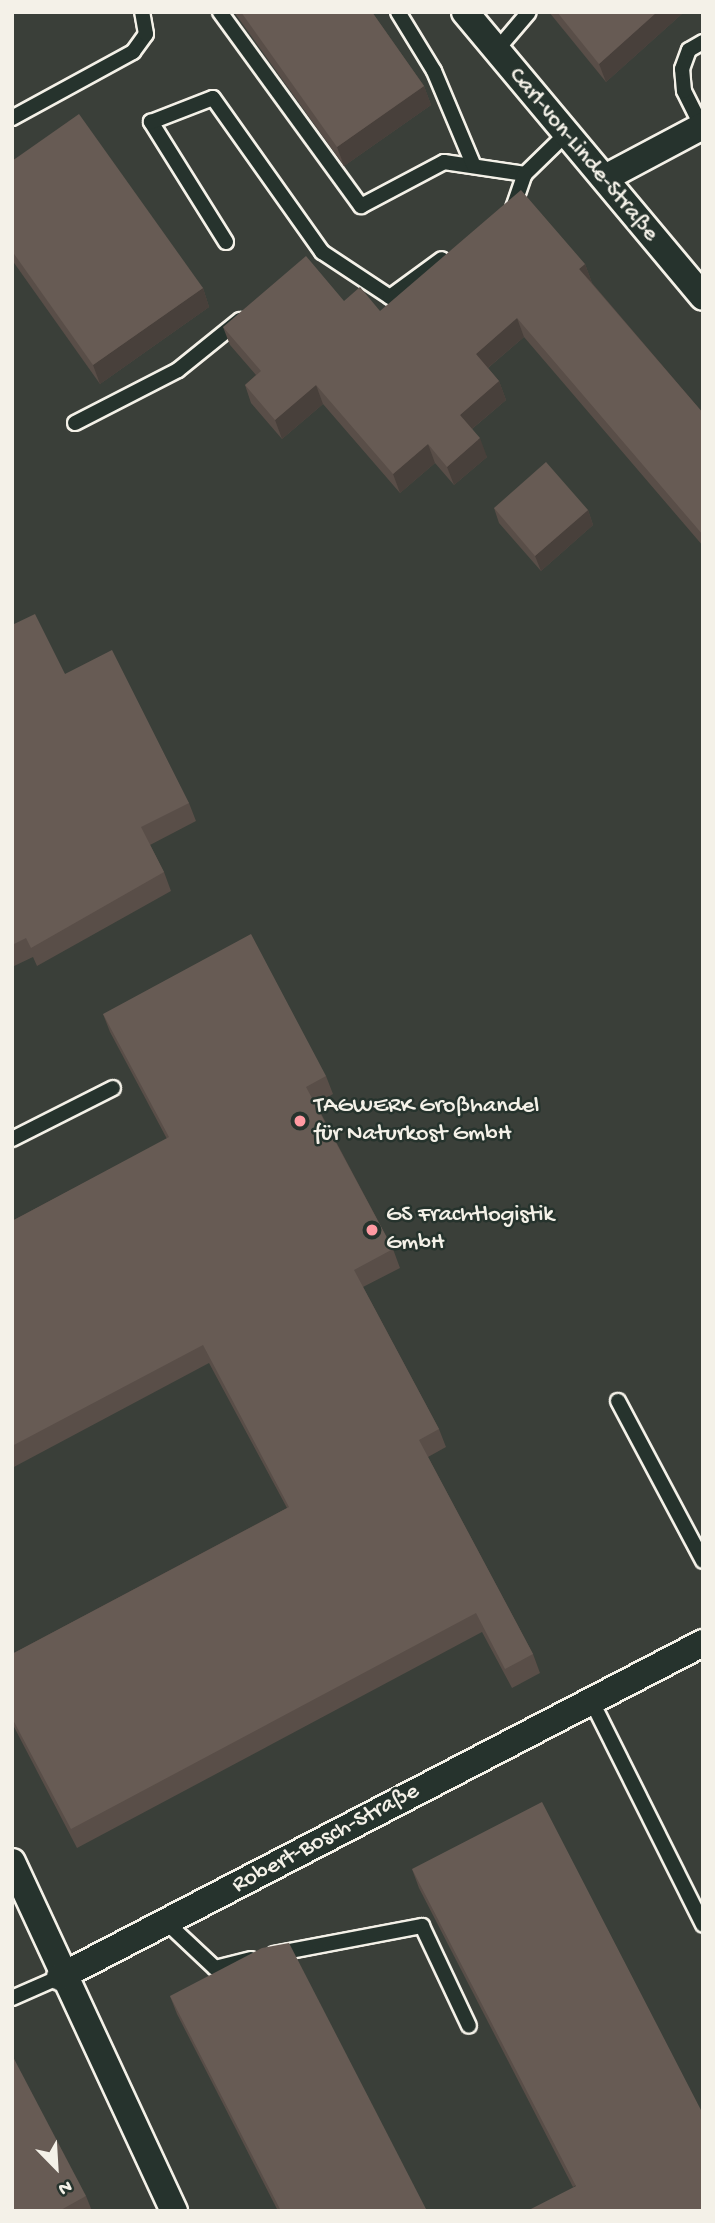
<!DOCTYPE html>
<meta charset="utf-8">
<style>
body{margin:0}
#map{position:relative;width:715px;height:2223px;overflow:hidden;background:#26332d;font-family:"Gochi Hand",sans-serif}
div>[style]{position:absolute}
[style*='--x']{left:calc(var(--x)*1px);top:calc(var(--y)*1px);width:calc(var(--w)*1px);rotate:calc(var(--a)*1deg)}
.built>*{inset:0;background:#3a3f39}
.roads{filter:drop-shadow(2px 0 #f4f1e8) drop-shadow(-2px 0 #f4f1e8) drop-shadow(0 2px #f4f1e8) drop-shadow(0 -2px #f4f1e8)}
.lane>*{height:14px;margin:-7px;padding:0 7px;transform-origin:7px;border-radius:7px;background:#26332d}
.street>*{height:26px;margin:-13px;padding:0 13px;transform-origin:13px;border-radius:13px;background:#26332d}
.wall>*{inset:0;background:#594e48}
.shaded-wall>*{inset:0;background:#48403b}
.building>*{inset:0;background:#675b54}
.dots>*{width:19px;height:19px;translate:-50% -50%;box-sizing:border-box;border:4px solid #26332d;border-radius:50%}
span{translate:-50% -50%;white-space:nowrap;text-align:center;line-height:1.15;-webkit-text-stroke:5px #26332d;paint-order:stroke}
.street-label{font-size:24px;color:#f4f1e8}
.poi-label{font-size:24px;color:#f4f1e8}
.left{translate:0 -50%;text-align:left}
.frame{position:absolute;inset:0;border:14px solid #f4f1e8;pointer-events:none}
.north{position:absolute;left:21px;top:2132px;width:70px;height:70px;-webkit-text-stroke:5px #26332d;paint-order:stroke;rotate:156deg;font-size:19px;font-weight:700;line-height:28px;text-align:center;color:#f4f1e8}
.north::after{content:'';display:block;margin:auto;width:24px;height:32px;background:#f4f1e8;clip-path:polygon(50% 0,100% 100%,50% 72%,0 100%)}
</style>
<div id="map">
<div class="built">
<div style="clip-path:polygon(12px 12px,703px 12px,703px 2211px,12px 2211px)"></div>
</div>
<div class="roads">
<div class="lane">
<div style="--x:220;--y:12;--w:240;--a:54"></div>
<div style="--x:361;--y:206;--w:94;--a:-27.9"></div>
<div style="--x:444;--y:162;--w:82;--a:8.4"></div>
<div style="--x:525;--y:174;--w:57;--a:-44.3"></div>
<div style="--x:398;--y:12;--w:69;--a:58.6"></div>
<div style="--x:434;--y:71;--w:103;--a:67.2"></div>
<div style="--x:495;--y:52;--w:52;--a:-49.6"></div>
<div style="--x:12;--y:118;--w:138;--a:-28.6"></div>
<div style="--x:133;--y:52;--w:22;--a:-54"></div>
<div style="--x:146;--y:34;--w:22;--a:-100"></div>
<div style="--x:702;--y:127;--w:40;--a:-116.6"></div>
<div style="--x:684;--y:91;--w:22;--a:-95"></div>
<div style="--x:682;--y:69;--w:20;--a:-70"></div>
<div style="--x:689;--y:50;--w:16;--a:-30"></div>
<div style="--x:513;--y:208;--w:36;--a:-71"></div>
<div style="--x:226;--y:242;--w:142;--a:-122"></div>
<div style="--x:151;--y:122;--w:66;--a:-21.2"></div>
<div style="--x:213;--y:98;--w:189;--a:54.7"></div>
<div style="--x:322;--y:252;--w:82;--a:33.5"></div>
<div style="--x:390;--y:297;--w:64;--a:-36.2"></div>
<div style="--x:75;--y:423;--w:116;--a:-27.2"></div>
<div style="--x:178;--y:370;--w:80;--a:-38.9"></div>
<div style="--x:12;--y:1139;--w:113;--a:-26.8"></div>
<div style="--x:618;--y:1401;--w:181;--a:62"></div>
<div style="--x:591;--y:1700;--w:251;--a:63.5"></div>
<div style="--x:166;--y:1922;--w:67;--a:43.2"></div>
<div style="--x:215;--y:1968;--w:37;--a:-14"></div>
<div style="--x:274;--y:1954;--w:151;--a:-10.7"></div>
<div style="--x:422;--y:1926;--w:110;--a:64.8"></div>
<div style="--x:12;--y:1998;--w:52;--a:-23.6"></div>
</div>
<div class="street">
<div style="--x:465;--y:12;--w:371;--a:50.1"></div>
<div style="--x:605;--y:178;--w:111;--a:-28"></div>
<div style="--x:12;--y:1862;--w:385;--a:65.1"></div>
<div style="--x:60;--y:1977;--w:725;--a:-27.45"></div>
</div>
</div>
<div class="wall">
<div style="clip-path:polygon(234px 12px,372px 12px,424px 86px,431px 105px,344px 166px)"></div>
<div style="clip-path:polygon(549px 12px,684px 12px,606px 82px)"></div>
<div style="clip-path:polygon(12px 161px,203px 288px,209px 307px,100px 384px,12px 260px)"></div>
<div style="clip-path:polygon(585px 264px,592px 283px,703px 413px,703px 546px,524px 337px,488px 368px,499px 381px,506px 400px,472px 429px,487px 457px,454px 485px,435px 463px,400px 493px,323px 404px,282px 439px,251px 403px,245px 385px,256px 375px,230px 345px,223px 327px,344px 301px,380px 311px)"></div>
<div style="clip-path:polygon(494px 508px,588px 510px,593px 525px,541px 571px,499px 523px)"></div>
<div style="clip-path:polygon(12px 625px,65px 674px,189px 803px,196px 821px,150px 845px,164px 872px,171px 891px,37px 966px,33px 957px,12px 967px)"></div>
<div style="clip-path:polygon(103px 1014px,326px 1076px,333px 1094px,316px 1104px,393px 1249px,400px 1268px,363px 1287px,439px 1429px,446px 1447px,428px 1457px,533px 1654px,540px 1673px,512px 1688px,482px 1632px,77px 1848px,12px 1723px,12px 1654px,287px 1508px,209px 1363px,12px 1468px,12px 1221px,167px 1139px,110px 1032px)"></div>
<div style="clip-path:polygon(412px 1869px,703px 2114px,573px 2187px,419px 1888px)"></div>
<div style="clip-path:polygon(170px 1996px,427px 2211px,278px 2211px,177px 2014px)"></div>
<div style="clip-path:polygon(86px 2196px,92px 2211px,12px 2211px)"></div>
</div>
<div class="shaded-wall">
<div style="clip-path:polygon(657px 12px,684px 12px,606px 82px,599px 64px)"></div>
<div style="clip-path:polygon(424px 86px,431px 105px,344px 166px,337px 147px)"></div>
<div style="clip-path:polygon(585px 264px,592px 283px,579px 269px)"></div>
<div style="clip-path:polygon(203px 288px,209px 307px,100px 384px,93px 365px)"></div>
<div style="clip-path:polygon(517px 318px,524px 337px,483px 372px,476px 354px)"></div>
<div style="clip-path:polygon(499px 381px,506px 400px,467px 433px,460px 415px)"></div>
<div style="clip-path:polygon(316px 385px,323px 404px,282px 439px,275px 420px)"></div>
<div style="clip-path:polygon(480px 438px,487px 457px,454px 485px,447px 467px)"></div>
<div style="clip-path:polygon(428px 444px,435px 463px,400px 493px,393px 474px)"></div>
<div style="clip-path:polygon(588px 510px,593px 525px,541px 571px,535px 556px)"></div>
</div>
<div class="building">
<div style="clip-path:polygon(241px 12px,372px 12px,424px 86px,337px 147px)"></div>
<div style="clip-path:polygon(557px 12px,657px 12px,599px 64px)"></div>
<div style="clip-path:polygon(79px 114px,203px 288px,93px 365px,12px 251px,12px 161px)"></div>
<div style="clip-path:polygon(521px 190px,585px 264px,579px 269px,703px 413px,703px 535px,517px 318px,476px 354px,499px 381px,460px 415px,480px 438px,447px 467px,428px 444px,393px 474px,316px 385px,275px 420px,245px 385px,261px 371px,223px 327px,306px 256px,344px 301px,360px 287px,380px 311px)"></div>
<div style="clip-path:polygon(546px 462px,588px 510px,535px 556px,494px 508px)"></div>
<div style="clip-path:polygon(35px 614px,65px 674px,112px 650px,189px 803px,141px 827px,164px 872px,31px 948px,26px 938px,12px 945px,12px 625px)"></div>
<div style="clip-path:polygon(251px 934px,326px 1076px,306px 1087px,393px 1249px,354px 1270px,439px 1429px,419px 1440px,533px 1654px,505px 1669px,476px 1613px,71px 1829px,12px 1718px,12px 1654px,289px 1507px,203px 1345px,12px 1446px,12px 1221px,169px 1137px,103px 1014px)"></div>
<div style="clip-path:polygon(542px 1802px,703px 2114px,703px 2211px,527px 2211px,576px 2186px,412px 1869px)"></div>
<div style="clip-path:polygon(289px 1943px,427px 2211px,281px 2211px,170px 1996px,262px 1948px)"></div>
<div style="clip-path:polygon(12px 2055px,86px 2196px,59px 2211px,12px 2211px)"></div>
</div>
<div class="dots">
<div style="left:300px;top:1121px;background:#ff9aa2"></div>
<div style="left:372px;top:1230px;background:#ff9aa2"></div>
</div>
<div class="street-label">
<span style="left:583px;top:155px;rotate:50deg">Carl-von-Linde-Straße</span>
<span style="left:326px;top:1839px;rotate:-28deg">Robert-Bosch-Straße</span>
</div>
<div class="poi-label">
<span class="left" style="left:314px;top:1121px">TAGWERK Großhandel<br>für Naturkost GmbH</span>
<span class="left" style="left:386px;top:1230px">GS Frachtlogistik<br>GmbH</span>
</div>
<div class="frame"></div>
<div class="north">N</div>
</div>
